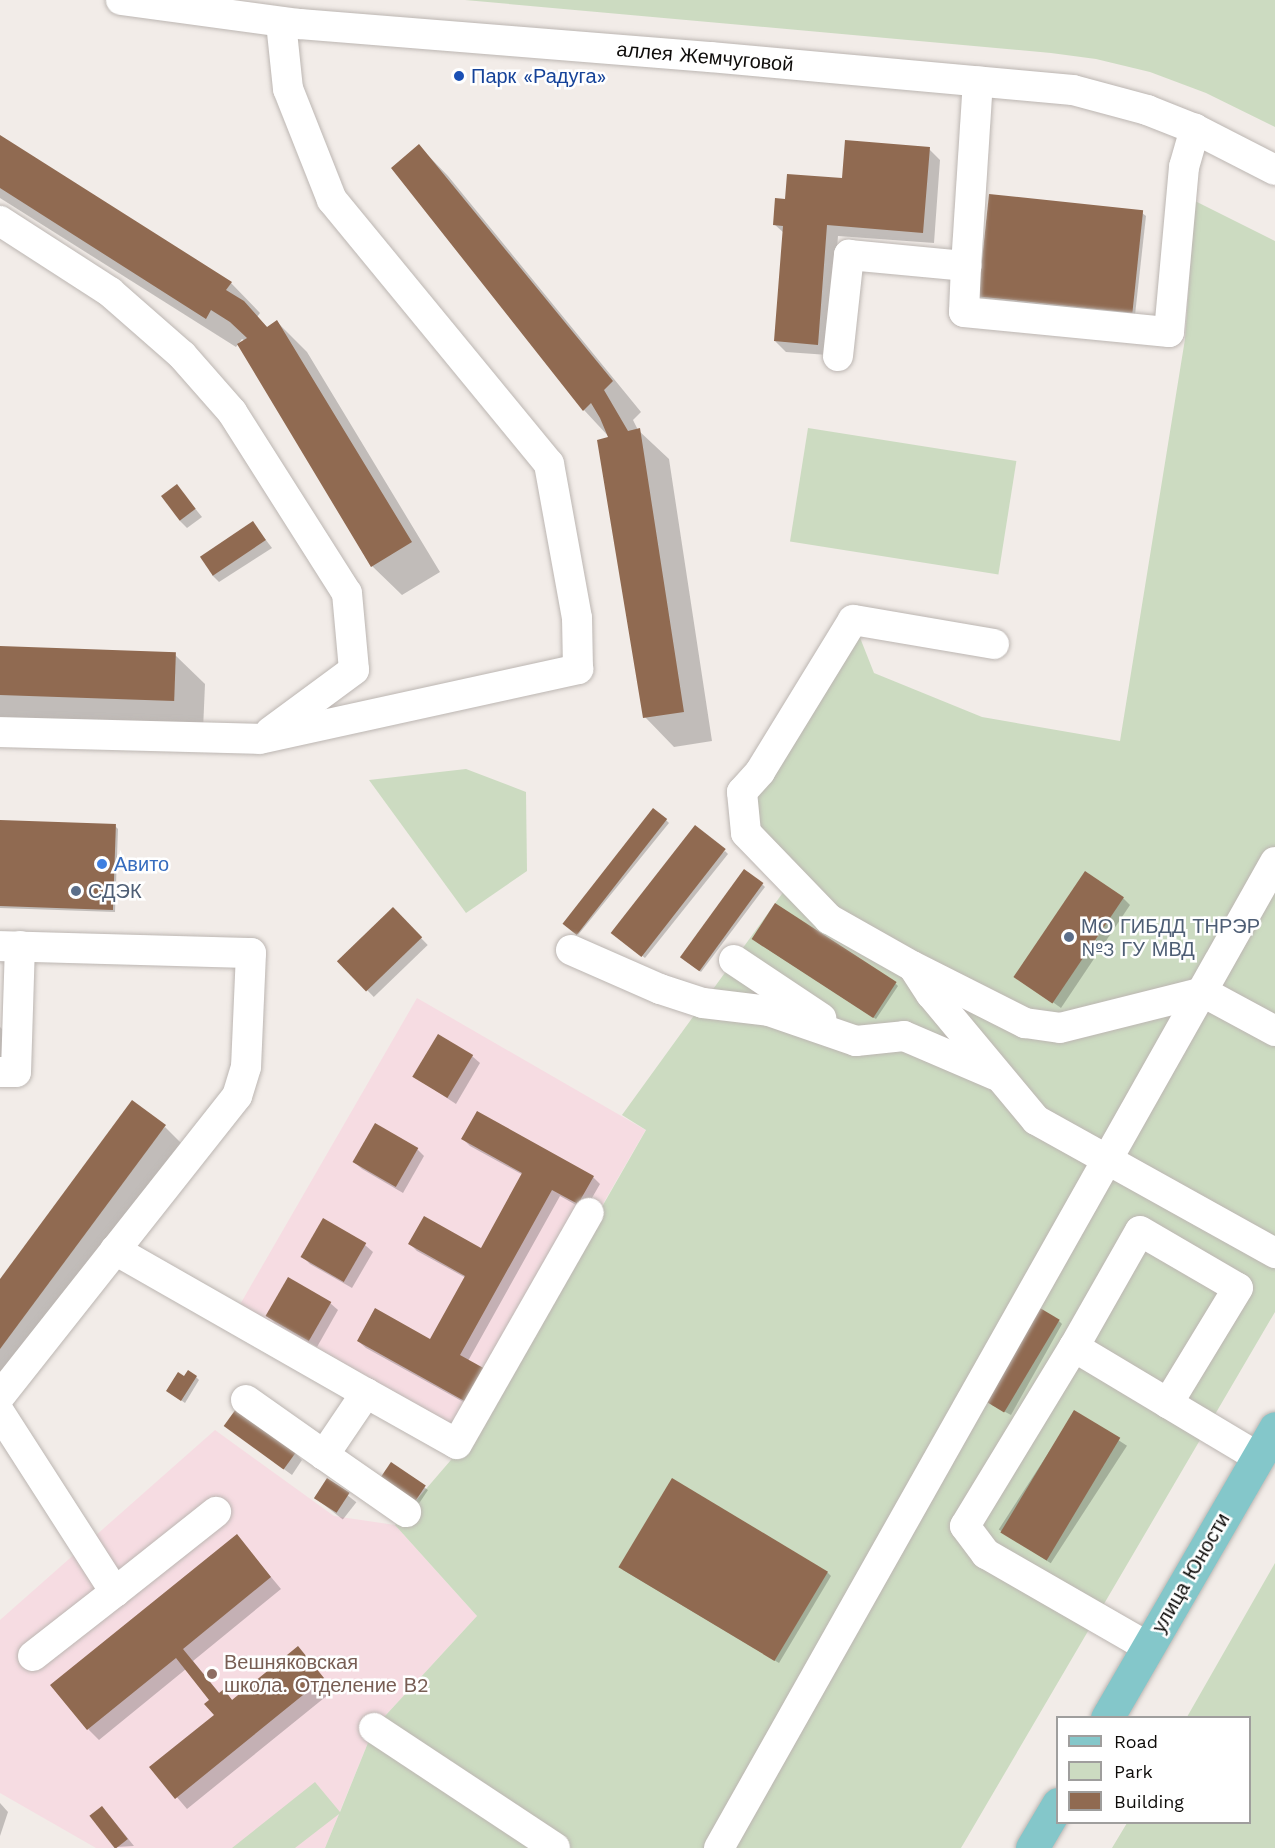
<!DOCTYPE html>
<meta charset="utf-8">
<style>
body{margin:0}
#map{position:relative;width:1275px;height:1848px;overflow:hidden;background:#f2ece8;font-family:"Work Sans",sans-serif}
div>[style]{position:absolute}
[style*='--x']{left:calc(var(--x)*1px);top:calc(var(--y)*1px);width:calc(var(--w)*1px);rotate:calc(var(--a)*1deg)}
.education>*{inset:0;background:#f6dce2;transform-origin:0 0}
.green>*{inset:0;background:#ccdbc1;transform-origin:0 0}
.shadow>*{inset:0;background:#0003;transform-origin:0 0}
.building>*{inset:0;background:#906a51;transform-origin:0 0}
.roads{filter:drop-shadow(0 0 2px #bcb6b2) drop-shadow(0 0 2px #bcb6b2)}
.minor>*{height:30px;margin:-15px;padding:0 15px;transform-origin:15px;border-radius:15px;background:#fff}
.major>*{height:33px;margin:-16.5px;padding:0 16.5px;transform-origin:16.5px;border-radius:16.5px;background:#84c7ca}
.dots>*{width:16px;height:16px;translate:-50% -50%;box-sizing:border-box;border:3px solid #fff;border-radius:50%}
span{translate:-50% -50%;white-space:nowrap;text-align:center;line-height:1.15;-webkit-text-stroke:5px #fff;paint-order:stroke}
.street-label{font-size:20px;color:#0e0c0a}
.transit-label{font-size:20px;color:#164399}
.left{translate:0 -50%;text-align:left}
.shop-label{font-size:20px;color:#366cbe}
.service-label{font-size:20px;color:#4e5e75}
.education-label{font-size:20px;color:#785e54}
.legend{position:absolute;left:1056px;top:1716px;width:195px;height:108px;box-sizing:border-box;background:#fff;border:2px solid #9f9e9d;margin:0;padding:8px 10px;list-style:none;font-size:18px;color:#0e0c0a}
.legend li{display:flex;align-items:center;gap:12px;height:30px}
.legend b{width:30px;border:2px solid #9f9e9d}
</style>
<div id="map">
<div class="education">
<div style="left:417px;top:998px;width:264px;height:357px;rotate:30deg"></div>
<div style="clip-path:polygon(215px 1430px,334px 1516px,395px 1525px,477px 1616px,374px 1728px,325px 1848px,96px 1848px,0 1793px,0 1620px)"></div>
</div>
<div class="green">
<div style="clip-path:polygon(465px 0,1275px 0,1275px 127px,1206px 93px,1150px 72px,1096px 59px,1051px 53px)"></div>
<div style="clip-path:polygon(1195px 201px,1275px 241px,1275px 1312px,961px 1848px,325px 1848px,339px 1814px,295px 1848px,232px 1848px,315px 1782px,340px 1812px,374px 1728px,477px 1616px,395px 1525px,469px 1439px,646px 1130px,622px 1115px,792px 880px,746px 833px,742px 792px,853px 620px,874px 673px,982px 717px,1120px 741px,1185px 339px)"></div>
<div style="left:808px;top:428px;width:211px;height:115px;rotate:9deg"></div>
<div style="clip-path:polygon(466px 769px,526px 792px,527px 871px,466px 913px,369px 780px)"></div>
<div style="clip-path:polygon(1275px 1563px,1275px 1848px,1112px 1848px,1127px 1823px,1250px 1822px,1250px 1718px,1187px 1717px)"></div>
</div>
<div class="shadow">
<div style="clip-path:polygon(0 137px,231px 283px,260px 313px,257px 317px,268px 328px,277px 322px,307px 352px,440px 572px,402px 595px,372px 566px,245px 341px,242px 339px,236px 347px,0 198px)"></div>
<div style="clip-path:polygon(419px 146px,448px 176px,641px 412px,633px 420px,638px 430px,669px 459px,712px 741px,674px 747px,645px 717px,610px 438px,584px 410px)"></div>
<div style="clip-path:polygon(929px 149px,940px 160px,934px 243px,838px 236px,828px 355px,786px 352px,775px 341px,784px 233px,774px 224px,786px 201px)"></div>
<div style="clip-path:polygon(1142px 213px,1146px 216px,1135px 315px,982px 298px,979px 295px)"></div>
<div style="clip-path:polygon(177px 486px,202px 517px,187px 528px,180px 521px)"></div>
<div style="clip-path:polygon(253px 523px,272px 548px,219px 582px,212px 575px)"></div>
<div style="clip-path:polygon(0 648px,175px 655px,205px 684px,203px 730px,0 722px)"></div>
<div style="clip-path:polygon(666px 820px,669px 823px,578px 935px,565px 925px)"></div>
<div style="clip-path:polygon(0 822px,115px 826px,118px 829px,115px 912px,0 908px)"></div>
<div style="clip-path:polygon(725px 851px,728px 854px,645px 958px,615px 935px)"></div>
<div style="clip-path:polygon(762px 884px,765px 887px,701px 972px,684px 960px)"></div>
<div style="clip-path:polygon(1123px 898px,1130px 905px,1061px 1008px,1016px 976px)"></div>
<div style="left:393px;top:909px;width:50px;height:75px;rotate:46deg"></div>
<div style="clip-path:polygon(755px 941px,895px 983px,898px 986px,876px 1019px)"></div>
<div style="clip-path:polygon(0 1027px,4px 1031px,0 1072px)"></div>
<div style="clip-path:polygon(472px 1056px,480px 1063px,456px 1104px,415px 1077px)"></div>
<div style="clip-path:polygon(165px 1127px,194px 1156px,0 1391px,0 1281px)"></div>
<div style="clip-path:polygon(463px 1139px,593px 1177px,600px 1184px,585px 1210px,560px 1196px,468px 1361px,476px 1409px,366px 1348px,358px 1341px,431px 1341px,466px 1278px,417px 1251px,410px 1244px,481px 1250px,523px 1175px,470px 1146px)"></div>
<div style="clip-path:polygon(417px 1149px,424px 1156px,403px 1193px,362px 1169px,354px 1162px)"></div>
<div style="clip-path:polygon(324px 1220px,365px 1245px,373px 1252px,352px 1288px,310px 1264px,303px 1257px)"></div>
<div style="clip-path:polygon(330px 1303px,338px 1310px,317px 1347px,275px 1323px,267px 1315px)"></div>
<div style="clip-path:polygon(1059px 1321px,1062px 1324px,1011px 1415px,992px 1405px)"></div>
<div style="clip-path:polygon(196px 1377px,199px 1380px,185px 1403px,168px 1391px,185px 1378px)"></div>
<div style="left:1075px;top:1412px;width:62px;height:140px;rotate:33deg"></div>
<div style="clip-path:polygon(225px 1426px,295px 1453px,302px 1460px,292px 1475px)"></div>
<div style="clip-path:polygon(391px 1464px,428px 1490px,418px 1505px)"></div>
<div style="left:328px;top:1480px;width:36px;height:22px;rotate:38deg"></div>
<div style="clip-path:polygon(237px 1536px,281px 1589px,193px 1661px,220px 1694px,224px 1691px,233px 1701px,298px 1648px,334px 1690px,187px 1809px,152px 1768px,216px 1715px,211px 1700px,186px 1669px,99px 1740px,88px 1729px)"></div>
<div style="clip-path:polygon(623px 1570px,828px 1573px,831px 1576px,779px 1663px)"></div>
<div style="clip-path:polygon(0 1803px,8px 1812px,0 1836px)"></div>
<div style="clip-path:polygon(109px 1815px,134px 1846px,116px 1847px)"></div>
</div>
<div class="building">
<div style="clip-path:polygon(0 135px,232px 282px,226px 290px,244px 301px,267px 327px,277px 320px,412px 542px,371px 567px,237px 344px,247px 338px,230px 322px,211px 310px,206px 319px,0 188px)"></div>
<div style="clip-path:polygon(845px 140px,930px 147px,923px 233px,827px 225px,818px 345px,774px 341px,783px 226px,773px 225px,775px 198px,785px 199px,787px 174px,842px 178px)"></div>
<div style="clip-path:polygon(419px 144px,613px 381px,604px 390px,628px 431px,640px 428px,684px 712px,643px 718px,597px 440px,608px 437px,600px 418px,591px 403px,583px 411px,391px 168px)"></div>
<div style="left:989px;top:194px;width:155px;height:103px;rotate:6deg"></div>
<div style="left:177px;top:484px;width:31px;height:20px;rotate:53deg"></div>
<div style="left:253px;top:521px;width:23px;height:64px;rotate:56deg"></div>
<div style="left:0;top:646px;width:176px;height:49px;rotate:2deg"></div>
<div style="left:653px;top:808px;width:18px;height:147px;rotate:38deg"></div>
<div style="left:0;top:820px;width:116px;height:86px;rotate:2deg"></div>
<div style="left:695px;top:825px;width:39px;height:137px;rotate:38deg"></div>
<div style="left:744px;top:869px;width:24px;height:109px;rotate:36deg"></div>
<div style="left:1085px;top:871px;width:47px;height:128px;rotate:34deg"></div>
<div style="left:775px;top:903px;width:145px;height:43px;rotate:33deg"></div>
<div style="left:393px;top:907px;width:42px;height:78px;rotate:46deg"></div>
<div style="left:438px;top:1034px;width:41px;height:50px;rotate:31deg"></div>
<div style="clip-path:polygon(132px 1100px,166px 1125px,0 1349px,0 1279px)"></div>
<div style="clip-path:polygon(477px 1111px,594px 1176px,578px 1204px,552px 1190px,460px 1355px,487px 1370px,468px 1403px,357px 1341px,375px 1308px,430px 1339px,465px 1276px,408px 1244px,424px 1216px,481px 1248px,522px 1173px,461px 1139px)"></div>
<div style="left:375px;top:1123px;width:50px;height:45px;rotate:30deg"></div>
<div style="left:323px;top:1218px;width:50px;height:45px;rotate:30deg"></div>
<div style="left:288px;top:1277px;width:50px;height:45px;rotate:30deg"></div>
<div style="left:1040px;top:1308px;width:23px;height:108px;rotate:31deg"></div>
<div style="clip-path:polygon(188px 1370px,197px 1376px,181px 1401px,166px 1391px,178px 1372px,184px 1376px)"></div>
<div style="left:236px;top:1409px;width:74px;height:21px;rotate:36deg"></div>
<div style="left:1074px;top:1410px;width:54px;height:143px;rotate:31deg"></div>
<div style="left:391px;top:1462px;width:42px;height:20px;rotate:34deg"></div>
<div style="left:327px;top:1478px;width:27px;height:24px;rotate:33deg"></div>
<div style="left:672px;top:1478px;width:182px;height:104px;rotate:31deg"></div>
<div style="clip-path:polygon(237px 1534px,271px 1577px,183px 1649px,219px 1693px,224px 1689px,232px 1700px,298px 1646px,324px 1678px,175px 1799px,149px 1767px,214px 1715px,204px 1704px,209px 1700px,176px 1658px,87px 1730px,50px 1685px)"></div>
<div style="left:102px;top:1806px;width:42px;height:16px;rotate:52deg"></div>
</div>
<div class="roads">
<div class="minor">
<div style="--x:121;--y:0;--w:180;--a:7.7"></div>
<div style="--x:299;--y:24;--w:412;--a:4.6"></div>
<div style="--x:710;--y:57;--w:364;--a:5.2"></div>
<div style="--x:1073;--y:90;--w:77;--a:15.1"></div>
<div style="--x:1147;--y:110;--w:52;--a:21.6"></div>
<div style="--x:1195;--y:129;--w:90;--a:27.1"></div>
<div style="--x:0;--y:221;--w:131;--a:32.8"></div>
<div style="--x:110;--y:292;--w:96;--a:41.2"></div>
<div style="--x:182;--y:355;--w:76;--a:48.7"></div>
<div style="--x:232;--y:412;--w:214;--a:57.6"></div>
<div style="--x:347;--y:593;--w:77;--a:84.8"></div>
<div style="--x:354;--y:670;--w:104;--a:143.6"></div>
<div style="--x:966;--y:266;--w:46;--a:92.5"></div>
<div style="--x:964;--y:312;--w:206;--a:5.6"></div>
<div style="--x:1169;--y:332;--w:166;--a:-84.8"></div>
<div style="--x:1184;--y:167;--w:40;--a:-74"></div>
<div style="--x:838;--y:356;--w:102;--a:-83.8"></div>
<div style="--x:849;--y:255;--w:118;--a:5.4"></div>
<div style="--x:966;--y:266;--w:185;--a:-86.3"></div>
<div style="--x:994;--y:644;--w:143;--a:-170.3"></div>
<div style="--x:853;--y:620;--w:178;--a:121.5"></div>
<div style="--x:760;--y:772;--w:27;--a:132"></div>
<div style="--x:742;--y:792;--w:41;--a:84.4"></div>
<div style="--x:746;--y:833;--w:120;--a:46"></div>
<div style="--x:829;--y:919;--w:95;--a:29.5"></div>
<div style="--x:912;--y:966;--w:127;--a:26.8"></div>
<div style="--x:1025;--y:1023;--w:35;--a:8"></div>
<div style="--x:1060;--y:1028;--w:147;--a:-14.1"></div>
<div style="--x:1203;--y:992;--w:82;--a:28.4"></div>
<div style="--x:0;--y:732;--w:260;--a:1.5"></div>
<div style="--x:260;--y:739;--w:326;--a:-12.4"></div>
<div style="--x:578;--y:669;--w:51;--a:-91.1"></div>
<div style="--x:577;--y:618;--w:157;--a:-100.3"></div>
<div style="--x:549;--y:464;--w:342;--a:-129.4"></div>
<div style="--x:332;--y:200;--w:119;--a:-111.6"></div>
<div style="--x:288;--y:89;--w:67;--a:-96"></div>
<div style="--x:0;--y:946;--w:251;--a:1.6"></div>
<div style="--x:251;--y:953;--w:114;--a:92.5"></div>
<div style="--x:246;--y:1067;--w:30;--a:107"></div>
<div style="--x:237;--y:1096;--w:382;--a:128.3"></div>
<div style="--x:571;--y:950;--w:97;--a:23.7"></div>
<div style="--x:660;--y:989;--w:45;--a:18"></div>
<div style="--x:703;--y:1003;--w:66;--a:6.9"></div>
<div style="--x:769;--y:1011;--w:92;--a:19"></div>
<div style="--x:856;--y:1041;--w:48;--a:-5.9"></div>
<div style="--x:904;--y:1036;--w:99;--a:23.2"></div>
<div style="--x:734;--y:960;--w:105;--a:33.7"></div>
<div style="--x:914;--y:968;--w:31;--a:57"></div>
<div style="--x:931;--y:994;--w:164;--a:50.2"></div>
<div style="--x:1036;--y:1120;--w:274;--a:29.1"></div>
<div style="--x:0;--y:1072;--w:16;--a:0"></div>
<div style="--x:16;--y:1072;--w:126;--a:-88.2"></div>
<div style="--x:115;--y:1250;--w:289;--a:29.7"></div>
<div style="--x:366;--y:1393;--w:75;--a:124.1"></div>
<div style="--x:324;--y:1455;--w:100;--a:34.8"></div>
<div style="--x:1074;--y:1347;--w:133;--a:-60.4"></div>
<div style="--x:1140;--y:1231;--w:113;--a:30.2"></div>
<div style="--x:1238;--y:1288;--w:135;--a:121.3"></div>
<div style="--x:366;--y:1393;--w:104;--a:29.3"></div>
<div style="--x:457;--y:1444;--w:266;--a:-60.3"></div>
<div style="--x:246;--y:1400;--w:95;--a:35.2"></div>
<div style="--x:0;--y:1413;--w:213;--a:57.3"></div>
<div style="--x:115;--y:1592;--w:129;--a:-38.4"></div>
<div style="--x:1148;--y:1647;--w:187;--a:-150.1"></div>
<div style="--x:986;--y:1554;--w:35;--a:-127"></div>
<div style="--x:965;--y:1526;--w:210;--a:-58.7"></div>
<div style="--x:1074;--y:1347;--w:214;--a:30.9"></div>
<div style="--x:33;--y:1656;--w:104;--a:-38"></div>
<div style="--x:374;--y:1728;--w:217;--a:33.5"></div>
<div style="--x:719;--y:1848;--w:1132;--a:-60.58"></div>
</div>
<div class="major">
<div style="--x:1107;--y:1718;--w:335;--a:-59.9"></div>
<div style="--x:1032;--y:1848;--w:51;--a:-59.4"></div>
</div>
</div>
<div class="dots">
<div style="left:459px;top:76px;background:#1a4fb4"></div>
<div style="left:102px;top:864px;background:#3f7fe0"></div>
<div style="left:76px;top:891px;background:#5c6f8a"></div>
<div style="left:1069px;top:937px;background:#5c6f8a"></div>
<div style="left:212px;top:1674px;background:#8d6e63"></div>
</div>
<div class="street-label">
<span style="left:705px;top:57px;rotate:5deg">аллея Жемчуговой</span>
<span style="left:1191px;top:1573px;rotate:-60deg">улица Юности</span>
</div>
<div class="transit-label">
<span class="left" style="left:471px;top:76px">Парк «Радуга»</span>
</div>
<div class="shop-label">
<span class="left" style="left:114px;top:864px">Авито</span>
</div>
<div class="service-label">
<span class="left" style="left:88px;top:891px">СДЭК</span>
<span class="left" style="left:1081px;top:938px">МО ГИБДД ТНРЭР<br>№3 ГУ МВД</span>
</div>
<div class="education-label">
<span class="left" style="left:224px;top:1674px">Вешняковская<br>школа. Отделение В2</span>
</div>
<ul class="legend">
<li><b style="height:8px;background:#84c7ca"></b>Road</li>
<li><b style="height:16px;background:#ccdbc1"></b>Park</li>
<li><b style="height:16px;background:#906a51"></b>Building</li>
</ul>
</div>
